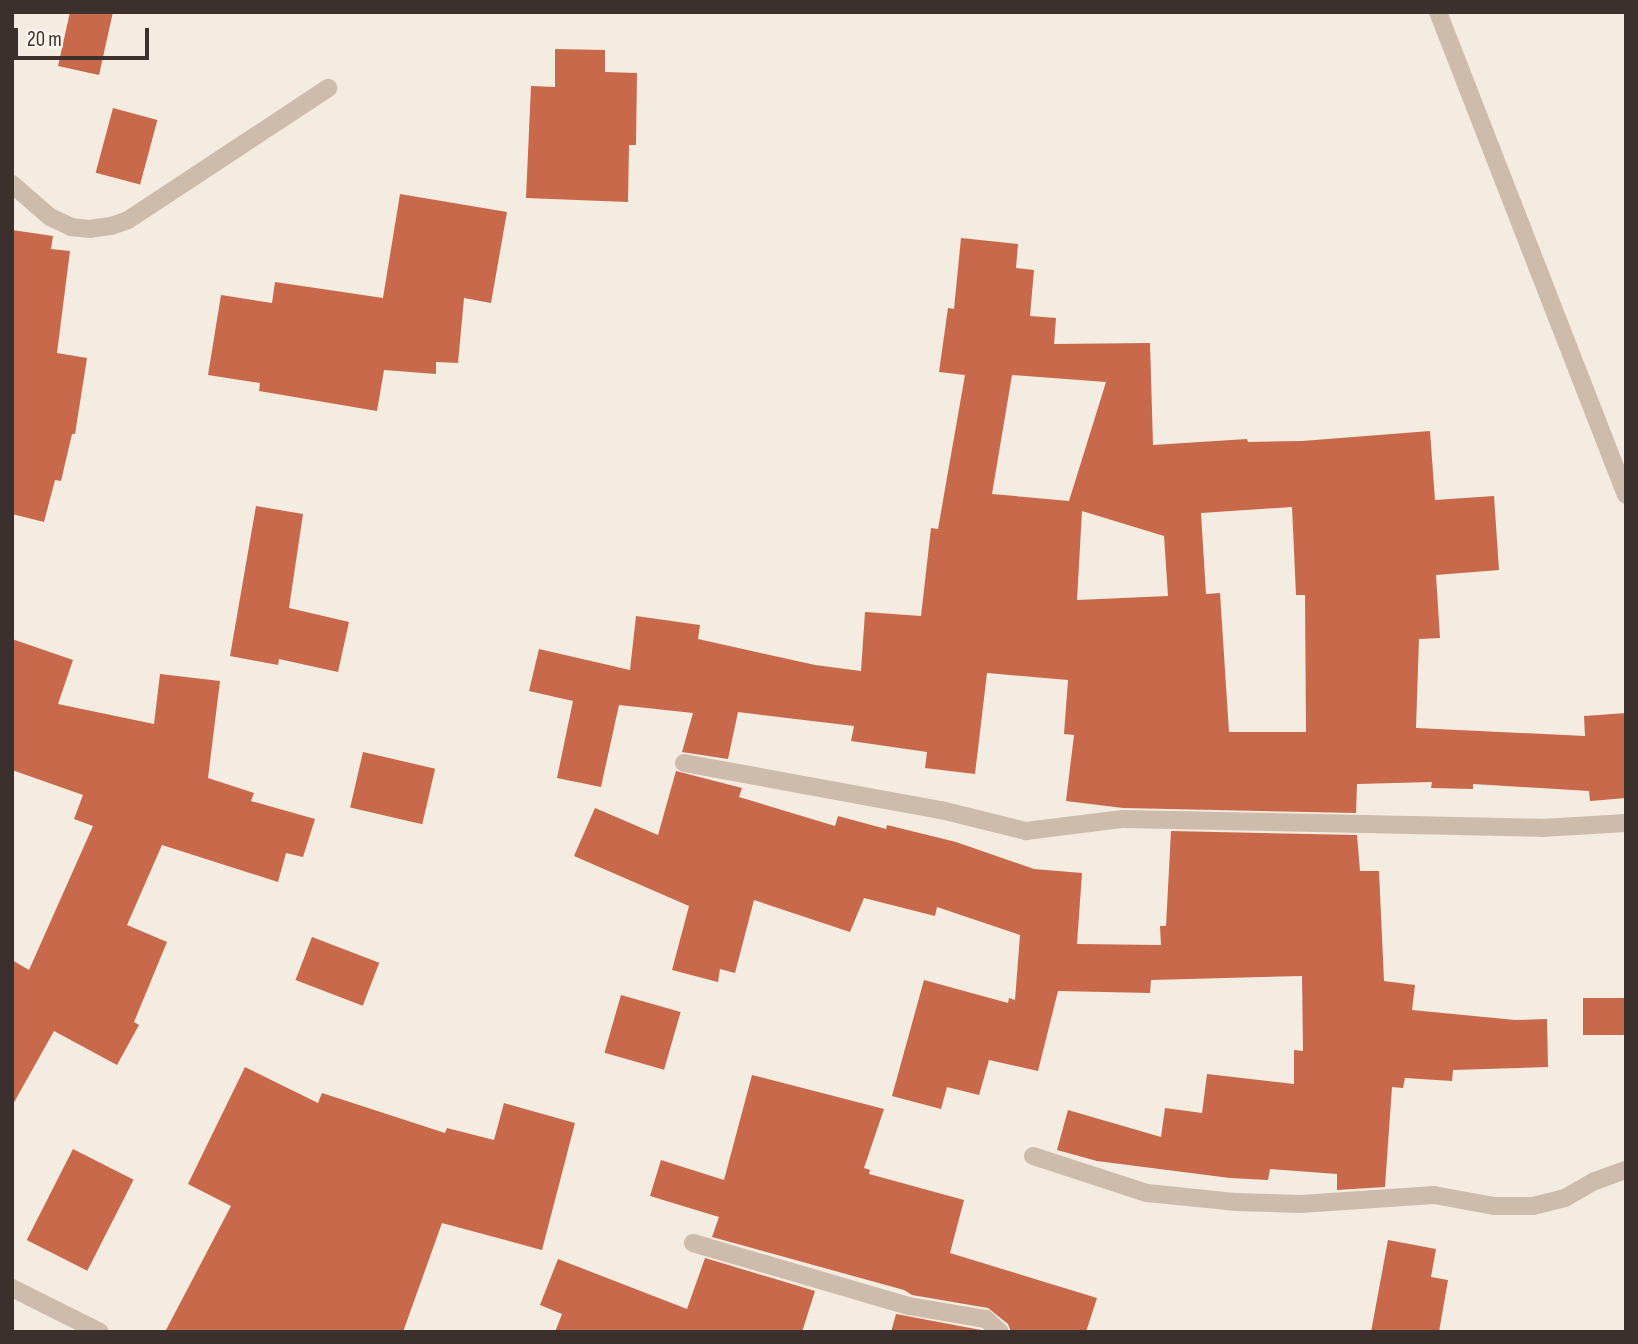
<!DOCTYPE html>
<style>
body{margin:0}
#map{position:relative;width:1638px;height:1344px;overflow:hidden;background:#f4ebe1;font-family:"Sofia Sans Condensed",sans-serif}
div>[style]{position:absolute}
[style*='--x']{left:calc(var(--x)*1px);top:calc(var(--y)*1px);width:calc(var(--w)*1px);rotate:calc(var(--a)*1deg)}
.building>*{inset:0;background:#c8694b;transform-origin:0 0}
.minor>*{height:18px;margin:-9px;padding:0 9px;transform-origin:9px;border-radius:9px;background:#cdbbac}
span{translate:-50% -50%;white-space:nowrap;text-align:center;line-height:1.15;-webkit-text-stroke:7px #fbf5ee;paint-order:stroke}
.frame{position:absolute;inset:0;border:14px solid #3b302b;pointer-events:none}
.scale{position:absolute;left:14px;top:28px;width:135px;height:32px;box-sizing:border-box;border:4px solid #3b302b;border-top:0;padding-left:9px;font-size:21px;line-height:24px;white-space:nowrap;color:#3b302b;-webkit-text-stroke:5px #fbf5ee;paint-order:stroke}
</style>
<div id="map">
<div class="building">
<div style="clip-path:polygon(70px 12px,113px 12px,99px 75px,58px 66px)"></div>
<div style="clip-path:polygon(555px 49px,605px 50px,605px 72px,637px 73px,636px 145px,629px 145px,628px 202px,526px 198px,531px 86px,555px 87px)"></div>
<div style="left:113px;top:108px;width:46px;height:67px;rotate:15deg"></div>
<div style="clip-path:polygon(400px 194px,507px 212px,491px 303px,464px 298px,458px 363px,436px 362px,436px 374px,384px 370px,377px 411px,259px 391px,260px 383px,208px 375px,221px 295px,272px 303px,275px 282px,383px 298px)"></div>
<div style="clip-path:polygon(12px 230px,53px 236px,51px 249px,70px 251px,57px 353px,87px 358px,75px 434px,72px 434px,61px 481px,55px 480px,44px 522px,12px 514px)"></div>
<div style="clip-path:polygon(evenodd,961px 238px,1018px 244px,1016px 268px,1034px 270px,1030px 316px,1056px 318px,1054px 344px,1150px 343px,1153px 445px,1247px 439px,1248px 442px,1302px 441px,1430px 431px,1435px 500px,1494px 496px,1499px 570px,1436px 575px,1440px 638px,1419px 639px,1416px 728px,1585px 736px,1584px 716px,1626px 713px,1626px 798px,1590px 801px,1589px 791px,1473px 784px,1473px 789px,1431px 788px,1432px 782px,1357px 784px,1356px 813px,1123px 808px,1066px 801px,1074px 735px,1064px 734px,1068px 680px,987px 673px,975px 774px,925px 768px,927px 752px,851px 741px,854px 726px,738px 712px,728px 759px,682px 752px,693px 713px,619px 705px,601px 787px,557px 778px,573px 701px,529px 691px,539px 649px,630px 670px,636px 616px,700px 625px,698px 639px,815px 665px,861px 671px,865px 612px,921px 616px,931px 528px,938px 529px,965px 375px,939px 372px,948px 308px,954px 309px,961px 238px,1012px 375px,1106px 382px,1069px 501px,992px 494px,1012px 375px,961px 238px,1292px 507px,1296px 595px,1305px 595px,1306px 732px,1229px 732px,1220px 593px,1206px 594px,1201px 513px,1292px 507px,961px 238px,1082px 511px,1164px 536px,1168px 596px,1077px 600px,1082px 511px)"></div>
<div style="clip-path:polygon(256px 506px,303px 514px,289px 608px,349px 622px,338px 672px,279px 659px,278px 665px,230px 656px)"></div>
<div style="clip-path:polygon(12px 639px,73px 660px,58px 704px,154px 724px,160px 674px,220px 681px,208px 778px,254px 793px,251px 801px,315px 819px,303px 857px,286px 853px,278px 882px,162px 845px,127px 925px,167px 942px,134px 1022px,139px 1025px,117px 1065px,54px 1031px,12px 1106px,12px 960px,29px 970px,93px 826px,74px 819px,83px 795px,12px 770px)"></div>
<div style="left:363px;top:752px;width:74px;height:57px;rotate:13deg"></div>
<div style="clip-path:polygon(676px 771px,742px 788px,739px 797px,835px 826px,838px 816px,886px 829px,887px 825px,956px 842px,1034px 869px,1082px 873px,1077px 944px,1161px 945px,1160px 926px,1166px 926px,1171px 831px,1357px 835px,1360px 871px,1379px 871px,1384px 981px,1415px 985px,1412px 1010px,1515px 1020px,1547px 1019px,1548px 1067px,1453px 1070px,1452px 1081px,1405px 1078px,1403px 1088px,1392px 1087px,1385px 1187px,1337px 1190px,1337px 1174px,1270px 1169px,1268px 1180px,1230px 1178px,1097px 1161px,1057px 1150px,1068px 1110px,1161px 1137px,1165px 1108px,1202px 1113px,1207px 1074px,1294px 1084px,1294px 1050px,1303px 1051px,1302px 976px,1151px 980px,1150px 993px,1058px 991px,1038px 1071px,989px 1060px,979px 1095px,947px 1087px,941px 1109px,892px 1096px,924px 980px,1008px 1003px,1009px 998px,1015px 1000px,1020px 935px,937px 907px,935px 916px,864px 898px,850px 932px,754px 900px,735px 973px,720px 969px,718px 982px,672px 970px,689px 906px,574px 856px,595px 808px,658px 835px)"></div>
<div style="left:312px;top:937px;width:72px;height:46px;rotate:21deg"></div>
<div style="left:621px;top:995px;width:62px;height:60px;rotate:16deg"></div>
<div style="left:1626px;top:998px;width:37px;height:43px;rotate:90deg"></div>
<div style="clip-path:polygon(245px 1067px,318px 1103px,322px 1093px,445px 1133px,447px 1128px,494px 1140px,504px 1103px,575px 1123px,542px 1250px,442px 1223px,403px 1332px,165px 1332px,231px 1206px,188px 1184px)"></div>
<div style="clip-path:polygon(752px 1075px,884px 1109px,864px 1168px,870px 1170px,869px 1174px,964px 1200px,950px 1253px,1097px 1298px,1086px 1332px,1011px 1332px,1008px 1324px,988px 1308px,912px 1295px,904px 1290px,712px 1237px,719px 1217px,650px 1196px,661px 1160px,724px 1180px)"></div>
<div style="left:73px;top:1149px;width:68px;height:102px;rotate:27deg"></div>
<div style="clip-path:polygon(1388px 1240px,1436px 1249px,1431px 1277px,1448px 1280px,1439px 1332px,1371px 1332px)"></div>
<div style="clip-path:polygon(705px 1258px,815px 1291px,802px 1332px,555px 1332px,562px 1314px,540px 1305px,558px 1259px,687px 1309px)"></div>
<div style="clip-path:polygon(896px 1314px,981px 1330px,983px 1332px,891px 1332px)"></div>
</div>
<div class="minor">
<div style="--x:1438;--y:12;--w:518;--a:68.73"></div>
<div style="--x:12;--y:184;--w:50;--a:41"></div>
<div style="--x:50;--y:217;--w:23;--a:25"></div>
<div style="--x:71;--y:227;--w:18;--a:6"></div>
<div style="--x:89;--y:229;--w:22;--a:-8"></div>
<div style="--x:111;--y:226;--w:18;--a:-19"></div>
<div style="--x:128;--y:220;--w:240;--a:-33.4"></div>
<div style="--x:684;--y:763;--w:261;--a:10.4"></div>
<div style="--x:941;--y:810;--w:88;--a:13.9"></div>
<div style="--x:1026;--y:831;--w:98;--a:-7.1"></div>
<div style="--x:1123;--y:819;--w:419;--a:1.2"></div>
<div style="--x:1542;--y:828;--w:84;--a:-3.4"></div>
<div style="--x:1033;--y:1156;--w:120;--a:18"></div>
<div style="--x:1147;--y:1193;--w:88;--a:5.8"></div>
<div style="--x:1235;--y:1202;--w:66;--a:1.7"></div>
<div style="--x:1301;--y:1204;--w:133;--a:-3.9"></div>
<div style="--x:1434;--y:1195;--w:61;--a:10.4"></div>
<div style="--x:1494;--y:1206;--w:39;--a:0"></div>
<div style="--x:1533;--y:1206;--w:33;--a:-14"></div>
<div style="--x:1565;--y:1198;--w:34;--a:-30"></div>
<div style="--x:1595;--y:1181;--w:33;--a:-20"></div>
<div style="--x:693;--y:1243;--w:225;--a:16.3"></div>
<div style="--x:909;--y:1306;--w:78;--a:9.6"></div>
<div style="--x:986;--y:1319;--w:19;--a:43"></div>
<div style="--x:12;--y:1288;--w:98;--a:26.6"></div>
</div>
<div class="frame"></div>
<div class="scale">20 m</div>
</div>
